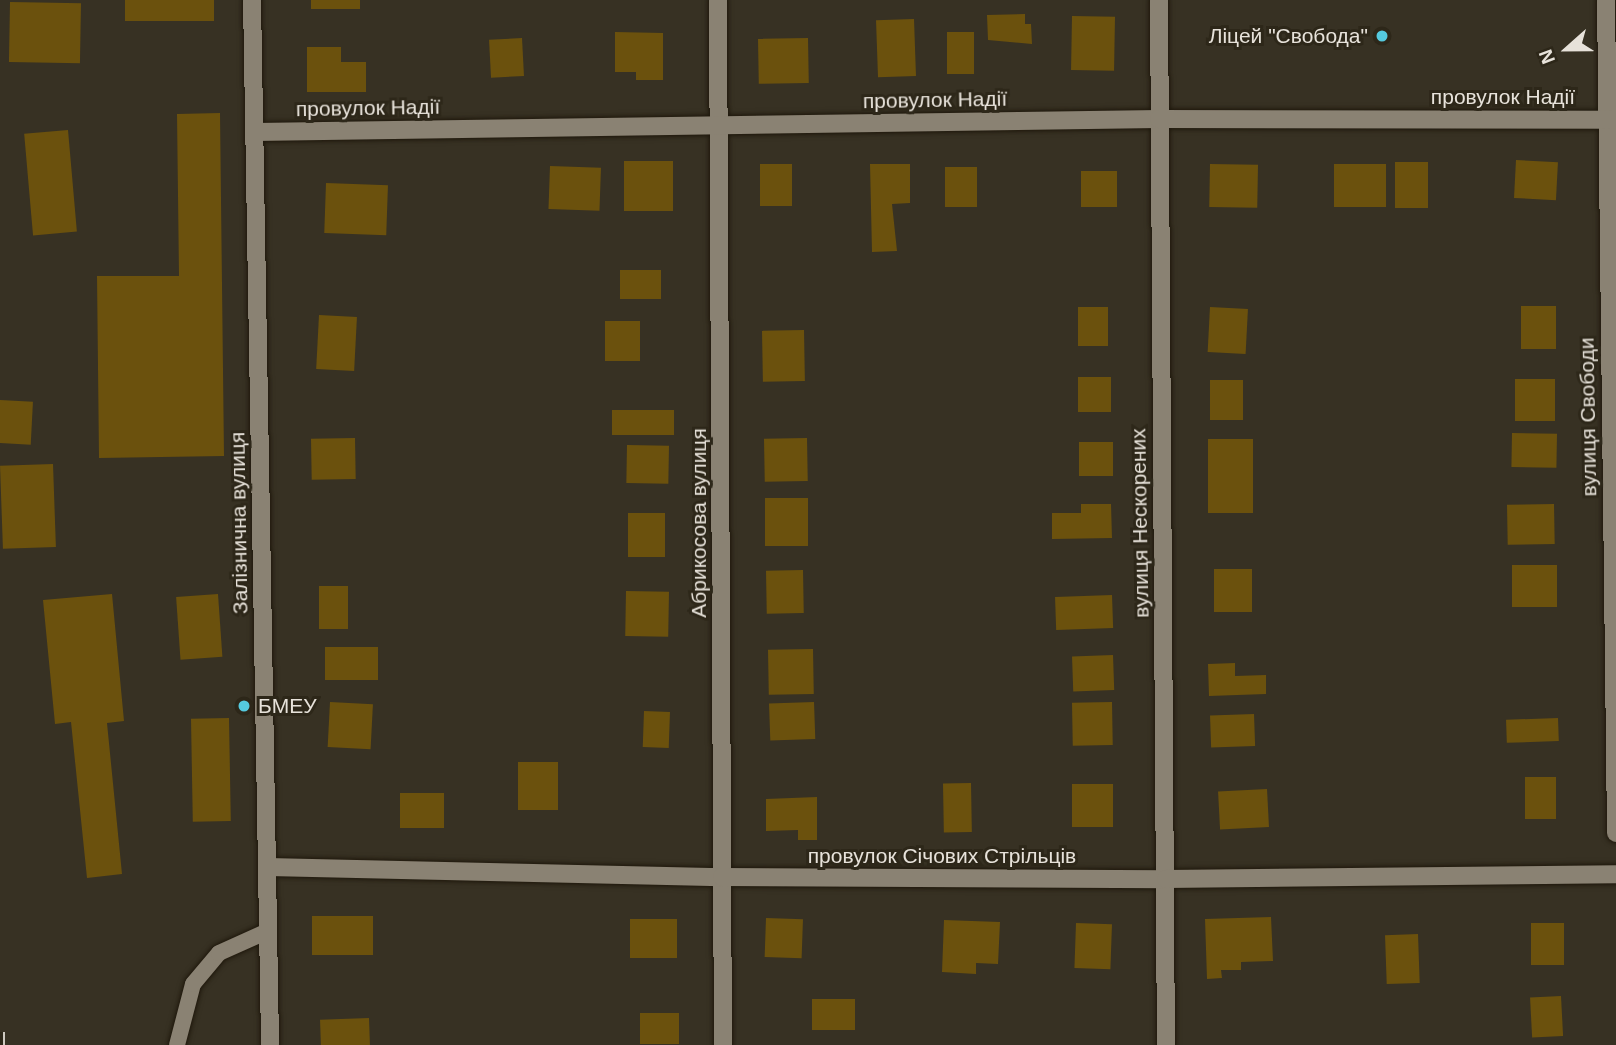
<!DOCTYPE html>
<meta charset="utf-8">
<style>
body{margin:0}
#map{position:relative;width:1616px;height:1045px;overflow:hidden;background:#373123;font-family:Helvetica,sans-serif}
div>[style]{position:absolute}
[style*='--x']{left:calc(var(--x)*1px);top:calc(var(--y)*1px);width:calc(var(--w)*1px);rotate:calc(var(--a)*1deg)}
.building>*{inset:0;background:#6b510d;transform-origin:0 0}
.roads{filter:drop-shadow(0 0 2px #1f180c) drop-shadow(0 0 2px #1f180c)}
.lane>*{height:16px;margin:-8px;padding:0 8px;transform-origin:8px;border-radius:8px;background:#8a8273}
.street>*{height:18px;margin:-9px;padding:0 9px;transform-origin:9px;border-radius:9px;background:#8a8273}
.secondary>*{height:18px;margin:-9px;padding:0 9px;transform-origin:9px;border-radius:9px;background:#8a8273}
.rail>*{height:8px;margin-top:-4px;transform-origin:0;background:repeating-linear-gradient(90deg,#2d2719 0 16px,#cec9c0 0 32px);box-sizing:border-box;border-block:2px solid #cec9c0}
.dots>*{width:19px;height:19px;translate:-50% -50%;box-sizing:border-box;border:4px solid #2d2719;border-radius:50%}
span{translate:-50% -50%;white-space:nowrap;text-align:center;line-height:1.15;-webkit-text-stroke:6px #2d2719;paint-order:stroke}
.poi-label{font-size:21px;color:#e7e2da}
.right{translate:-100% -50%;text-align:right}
.left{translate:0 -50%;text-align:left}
.street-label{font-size:21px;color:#e7e2da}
.north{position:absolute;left:1532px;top:14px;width:70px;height:70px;-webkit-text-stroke:5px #2d2719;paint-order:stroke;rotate:249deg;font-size:19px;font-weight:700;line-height:28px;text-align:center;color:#e7e2da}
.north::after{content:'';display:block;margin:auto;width:24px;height:32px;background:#e7e2da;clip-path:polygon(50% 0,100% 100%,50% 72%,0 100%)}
</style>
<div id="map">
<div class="building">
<div style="left:125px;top:0;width:89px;height:21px"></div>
<div style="left:311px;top:0;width:49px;height:9px"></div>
<div style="left:10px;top:2px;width:71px;height:60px;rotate:1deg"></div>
<div style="clip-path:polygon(1025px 14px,1025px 24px,1031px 24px,1032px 44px,988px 40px,987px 15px)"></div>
<div style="left:1072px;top:16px;width:43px;height:54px;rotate:1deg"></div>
<div style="left:914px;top:19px;width:57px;height:38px;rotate:88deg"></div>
<div style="clip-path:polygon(615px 32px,663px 33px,663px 80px,636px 80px,636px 72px,615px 72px)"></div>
<div style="left:947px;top:32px;width:27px;height:42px"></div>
<div style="left:522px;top:38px;width:38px;height:33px;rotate:87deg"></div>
<div style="left:808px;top:38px;width:45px;height:50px;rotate:89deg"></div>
<div style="clip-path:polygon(307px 47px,341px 47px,341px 62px,366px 62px,366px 92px,307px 92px)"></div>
<div style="clip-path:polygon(220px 113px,224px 456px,99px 458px,97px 276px,179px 276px,177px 114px)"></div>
<div style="left:68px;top:130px;width:102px;height:44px;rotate:85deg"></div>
<div style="left:1516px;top:160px;width:42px;height:38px;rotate:3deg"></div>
<div style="left:624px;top:161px;width:49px;height:50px"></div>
<div style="left:1395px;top:162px;width:33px;height:46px"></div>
<div style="left:760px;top:164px;width:32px;height:42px"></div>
<div style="clip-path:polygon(870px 164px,910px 164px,910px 203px,892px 204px,897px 251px,872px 252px)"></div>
<div style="left:1210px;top:164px;width:48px;height:43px;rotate:1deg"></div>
<div style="left:1334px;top:164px;width:52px;height:43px"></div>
<div style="left:550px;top:166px;width:51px;height:43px;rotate:2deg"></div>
<div style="left:977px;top:167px;width:40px;height:32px;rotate:90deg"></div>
<div style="left:1081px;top:171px;width:36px;height:36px"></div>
<div style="left:326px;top:183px;width:62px;height:50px;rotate:2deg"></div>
<div style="left:620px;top:270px;width:41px;height:29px"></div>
<div style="left:1521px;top:306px;width:35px;height:43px"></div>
<div style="left:1078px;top:307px;width:30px;height:39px"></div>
<div style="left:1210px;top:307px;width:38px;height:45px;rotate:3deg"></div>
<div style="left:319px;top:315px;width:38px;height:54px;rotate:3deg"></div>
<div style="left:605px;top:321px;width:35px;height:40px"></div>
<div style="left:804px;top:330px;width:51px;height:42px;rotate:89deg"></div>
<div style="left:1078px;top:377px;width:33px;height:35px"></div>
<div style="left:1515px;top:379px;width:40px;height:42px"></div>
<div style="left:1210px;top:380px;width:33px;height:40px"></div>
<div style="left:0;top:400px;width:33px;height:43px;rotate:3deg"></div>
<div style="left:612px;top:410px;width:62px;height:25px"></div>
<div style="left:1512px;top:433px;width:45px;height:34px;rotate:1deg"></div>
<div style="left:355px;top:438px;width:41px;height:44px;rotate:89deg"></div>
<div style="left:807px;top:438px;width:43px;height:43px;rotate:89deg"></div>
<div style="left:1208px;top:439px;width:45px;height:74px"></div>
<div style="left:1113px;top:442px;width:34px;height:34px;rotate:90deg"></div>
<div style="left:627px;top:445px;width:42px;height:38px;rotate:1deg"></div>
<div style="left:53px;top:464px;width:83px;height:53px;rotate:88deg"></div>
<div style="left:808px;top:498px;width:48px;height:43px;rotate:90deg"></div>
<div style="clip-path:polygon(1081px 504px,1111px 504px,1112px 538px,1052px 539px,1052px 513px,1081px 513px)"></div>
<div style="left:1554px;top:504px;width:40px;height:47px;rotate:89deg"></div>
<div style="left:628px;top:513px;width:37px;height:44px"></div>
<div style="left:1557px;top:565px;width:42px;height:45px;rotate:90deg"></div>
<div style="left:1252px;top:569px;width:43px;height:38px;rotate:90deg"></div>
<div style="left:803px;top:570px;width:43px;height:37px;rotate:89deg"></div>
<div style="left:319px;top:586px;width:29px;height:43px"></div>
<div style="left:626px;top:591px;width:43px;height:45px;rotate:1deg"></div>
<div style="clip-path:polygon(112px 594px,124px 721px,107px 723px,122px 874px,87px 878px,71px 722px,55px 724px,43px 600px)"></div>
<div style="left:218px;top:594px;width:63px;height:42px;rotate:86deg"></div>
<div style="left:1112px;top:595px;width:33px;height:57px;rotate:88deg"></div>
<div style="left:325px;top:647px;width:53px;height:33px"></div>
<div style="left:813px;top:649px;width:45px;height:45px;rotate:89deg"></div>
<div style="left:1113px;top:655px;width:35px;height:41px;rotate:88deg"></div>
<div style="clip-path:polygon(1235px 663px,1235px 676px,1266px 675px,1266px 694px,1209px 696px,1208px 664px)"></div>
<div style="left:330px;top:702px;width:43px;height:45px;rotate:3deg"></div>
<div style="left:814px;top:702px;width:37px;height:45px;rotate:88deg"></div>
<div style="left:1112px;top:702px;width:43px;height:40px;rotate:89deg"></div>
<div style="left:644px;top:711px;width:26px;height:36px;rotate:2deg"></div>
<div style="left:1254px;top:714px;width:32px;height:44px;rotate:88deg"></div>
<div style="left:229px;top:718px;width:103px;height:38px;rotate:89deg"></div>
<div style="left:1558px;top:718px;width:23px;height:52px;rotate:88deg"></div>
<div style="left:518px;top:762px;width:40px;height:48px"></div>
<div style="left:1525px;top:777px;width:31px;height:42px"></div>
<div style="left:971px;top:783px;width:49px;height:28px;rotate:89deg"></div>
<div style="left:1072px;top:784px;width:41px;height:43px"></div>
<div style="left:1267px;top:789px;width:38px;height:49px;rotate:87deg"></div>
<div style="left:444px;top:793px;width:35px;height:44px;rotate:90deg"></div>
<div style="clip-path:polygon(817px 797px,817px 840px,798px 840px,798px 830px,766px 831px,766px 799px)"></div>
<div style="left:312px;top:916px;width:61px;height:39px"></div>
<div style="clip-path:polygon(1271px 917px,1273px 961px,1241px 962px,1241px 970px,1221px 970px,1222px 978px,1207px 979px,1205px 919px)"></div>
<div style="left:766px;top:918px;width:37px;height:39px;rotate:2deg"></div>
<div style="left:630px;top:919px;width:47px;height:39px"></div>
<div style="clip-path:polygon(944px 920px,1000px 922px,998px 964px,976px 963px,976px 974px,942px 972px)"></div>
<div style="left:1076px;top:923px;width:36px;height:45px;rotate:2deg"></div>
<div style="left:1531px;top:923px;width:33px;height:42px"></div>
<div style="left:1418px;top:934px;width:49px;height:33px;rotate:88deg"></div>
<div style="left:1561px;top:996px;width:40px;height:31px;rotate:87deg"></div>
<div style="left:812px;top:999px;width:43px;height:31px"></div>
<div style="left:640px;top:1013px;width:39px;height:31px"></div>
<div style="left:369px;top:1018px;width:27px;height:49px;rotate:88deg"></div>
</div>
<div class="roads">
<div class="lane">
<div style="--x:177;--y:1045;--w:63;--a:-75.3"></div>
<div style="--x:193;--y:984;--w:40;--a:-50"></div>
<div style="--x:219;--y:953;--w:54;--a:-24.2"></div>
</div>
<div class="street">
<div style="--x:718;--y:0;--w:1045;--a:89.73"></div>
<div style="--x:1159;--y:0;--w:1045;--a:89.62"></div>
<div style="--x:1606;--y:0;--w:833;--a:89.31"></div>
<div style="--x:255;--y:132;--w:904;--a:-0.82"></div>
<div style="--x:1159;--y:119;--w:457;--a:0.1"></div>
<div style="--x:268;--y:867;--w:454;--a:1.3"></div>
<div style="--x:722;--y:877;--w:444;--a:0.3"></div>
<div style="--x:1166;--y:879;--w:450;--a:-0.6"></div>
</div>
<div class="secondary">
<div style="--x:252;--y:0;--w:1045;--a:89.01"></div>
</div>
</div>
<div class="rail">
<div style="--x:1;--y:1045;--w:13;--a:-90"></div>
</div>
<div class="dots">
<div style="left:1382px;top:36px;background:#55cadf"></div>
<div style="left:244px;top:706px;background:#55cadf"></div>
</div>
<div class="poi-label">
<span class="right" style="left:1368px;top:36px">Ліцей "Свобода"</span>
<span class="left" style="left:258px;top:706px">БМЕУ</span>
</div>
<div class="street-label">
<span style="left:1503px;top:97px">провулок Надії</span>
<span style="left:935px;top:100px;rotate:-1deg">провулок Надії</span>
<span style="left:368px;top:108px;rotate:-1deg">провулок Надії</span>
<span style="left:1588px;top:417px;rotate:-91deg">вулиця Свободи</span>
<span style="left:239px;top:523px;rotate:-91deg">Залізнична вулиця</span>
<span style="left:699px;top:523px;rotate:-90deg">Абрикосова вулиця</span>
<span style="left:1140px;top:523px;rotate:-91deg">вулиця Нескорених</span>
<span style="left:942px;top:856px">провулок Січових Стрільців</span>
</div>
<div class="north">N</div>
</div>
